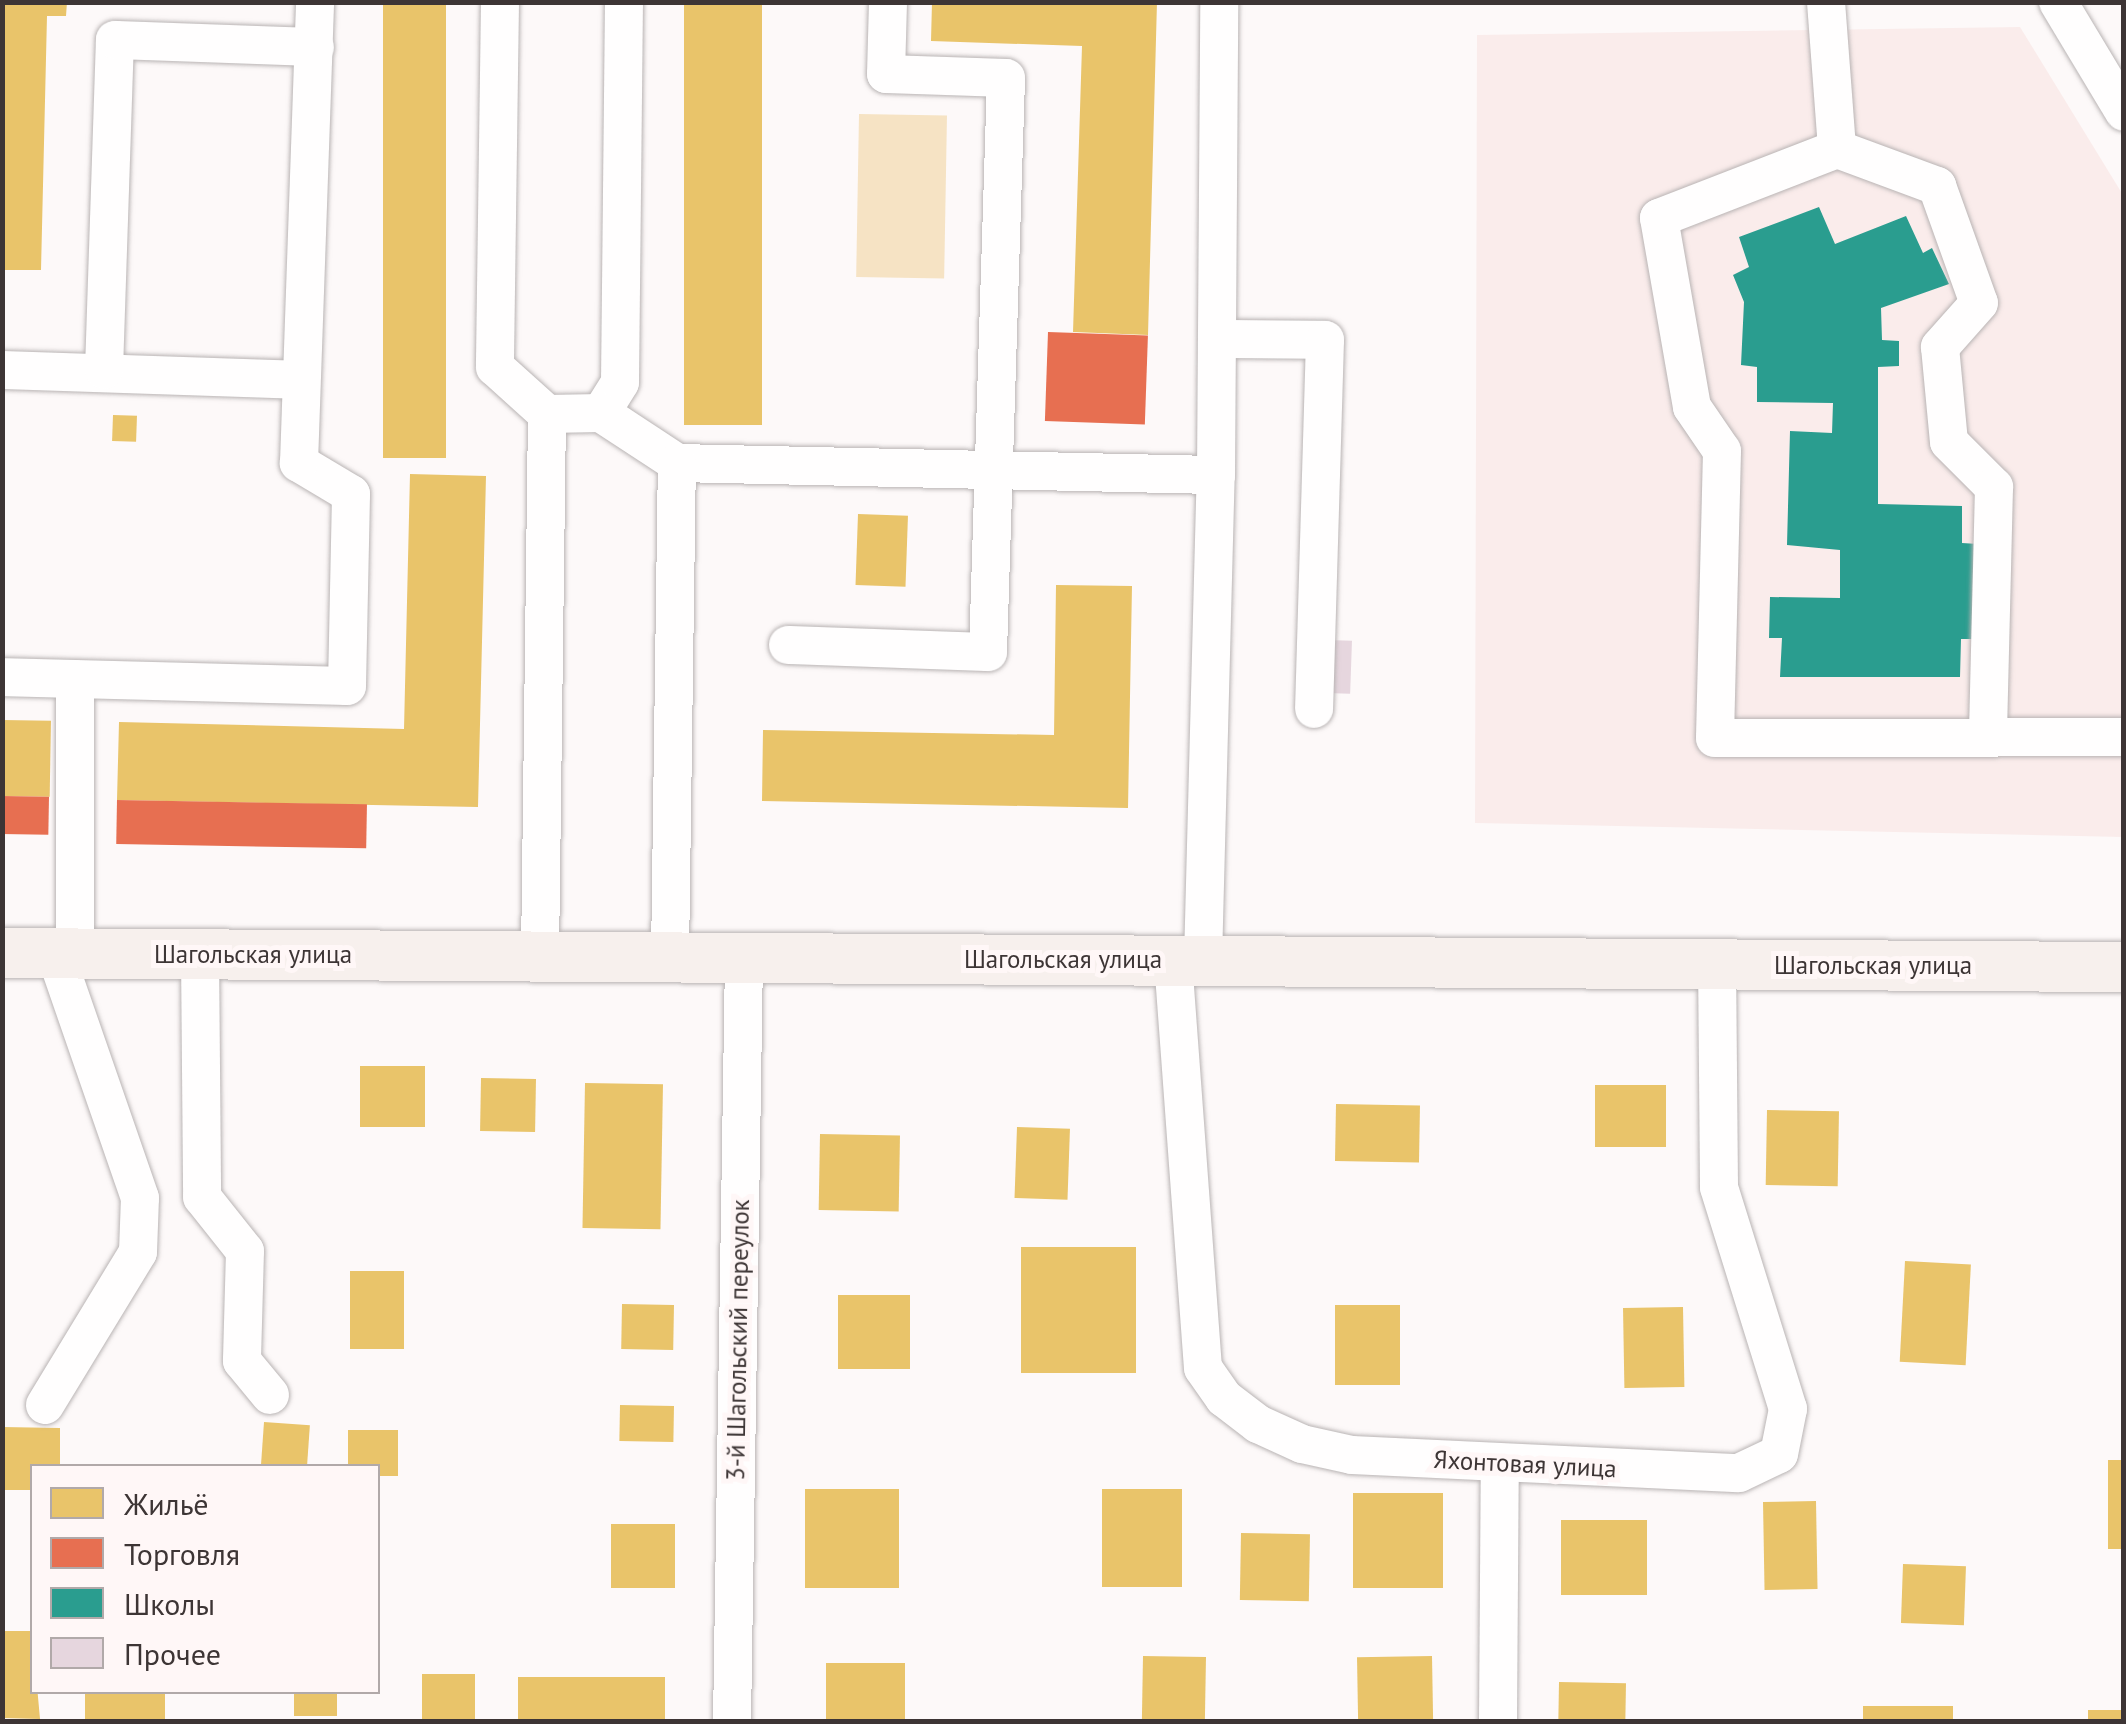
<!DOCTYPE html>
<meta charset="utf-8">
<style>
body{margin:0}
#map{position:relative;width:2126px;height:1724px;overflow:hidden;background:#fdf9f9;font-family:"PT Sans",sans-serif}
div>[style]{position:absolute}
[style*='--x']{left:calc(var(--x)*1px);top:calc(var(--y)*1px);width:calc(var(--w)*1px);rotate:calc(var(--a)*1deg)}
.built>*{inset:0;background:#faeceb}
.green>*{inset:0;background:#f6e3c4;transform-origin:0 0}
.homes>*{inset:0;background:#e9c46a;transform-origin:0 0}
.shops>*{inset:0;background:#e76f51;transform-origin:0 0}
.schools>*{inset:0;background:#2a9d8f}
.building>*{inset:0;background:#e6d6de;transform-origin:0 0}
.roads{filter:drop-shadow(0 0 2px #b9b4b4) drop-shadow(0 0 2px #b9b4b4)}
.minor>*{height:38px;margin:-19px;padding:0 19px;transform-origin:19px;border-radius:19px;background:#fffefe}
.major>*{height:50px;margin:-25px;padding:0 25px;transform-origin:25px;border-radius:25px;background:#f7f0ed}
span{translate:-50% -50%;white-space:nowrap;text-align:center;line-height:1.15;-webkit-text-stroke:10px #fff7f7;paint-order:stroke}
.street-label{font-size:25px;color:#3d3535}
.frame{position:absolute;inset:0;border:5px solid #3d3535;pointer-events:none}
.legend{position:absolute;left:30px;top:1464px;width:350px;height:230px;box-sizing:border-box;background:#fff7f7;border:2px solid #b1a9a9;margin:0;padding:12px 18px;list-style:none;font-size:30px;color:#3d3535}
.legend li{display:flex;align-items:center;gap:20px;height:50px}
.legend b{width:50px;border:2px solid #b1a9a9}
</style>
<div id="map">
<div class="built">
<div style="clip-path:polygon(2020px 27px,2123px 195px,2123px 837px,1475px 823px,1477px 35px)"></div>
</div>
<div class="green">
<div style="left:859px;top:114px;width:88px;height:163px;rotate:1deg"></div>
</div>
<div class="homes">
<div style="clip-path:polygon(2px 2px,67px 2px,66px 16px,47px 16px,41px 270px,2px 270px)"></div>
<div style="left:383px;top:2px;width:63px;height:456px"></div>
<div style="left:684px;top:2px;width:78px;height:423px"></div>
<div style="clip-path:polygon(932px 2px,1157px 2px,1148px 335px,1073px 332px,1082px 46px,931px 41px)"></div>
<div style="left:113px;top:415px;width:24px;height:26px;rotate:2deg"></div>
<div style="clip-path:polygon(410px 474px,486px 476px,478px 807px,117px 800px,119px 722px,404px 729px)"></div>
<div style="left:858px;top:514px;width:50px;height:71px;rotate:2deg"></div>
<div style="clip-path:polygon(1056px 585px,1132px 586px,1128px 808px,762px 801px,763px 730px,1054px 735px)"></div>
<div style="left:2px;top:720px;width:49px;height:76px;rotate:1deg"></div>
<div style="left:360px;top:1066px;width:65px;height:61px"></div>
<div style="left:481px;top:1078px;width:55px;height:53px;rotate:1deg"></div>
<div style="left:585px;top:1083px;width:78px;height:145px;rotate:1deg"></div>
<div style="left:1595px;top:1085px;width:71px;height:62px"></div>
<div style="left:1336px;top:1104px;width:84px;height:57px;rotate:1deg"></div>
<div style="left:1767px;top:1110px;width:72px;height:75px;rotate:1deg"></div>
<div style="left:1017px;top:1127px;width:53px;height:71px;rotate:2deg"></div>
<div style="left:820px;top:1134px;width:80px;height:76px;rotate:1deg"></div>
<div style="left:1021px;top:1247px;width:115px;height:126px"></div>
<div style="left:1905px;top:1261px;width:66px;height:101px;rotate:3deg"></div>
<div style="left:350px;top:1271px;width:54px;height:78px"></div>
<div style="left:838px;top:1295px;width:72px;height:74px"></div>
<div style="left:622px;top:1304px;width:52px;height:45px;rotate:1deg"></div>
<div style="left:1335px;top:1305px;width:65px;height:80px"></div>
<div style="left:1683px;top:1307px;width:80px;height:60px;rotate:89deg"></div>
<div style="left:620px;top:1405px;width:54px;height:36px;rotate:1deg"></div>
<div style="left:264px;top:1422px;width:46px;height:44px;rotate:4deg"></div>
<div style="clip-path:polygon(2px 1427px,60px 1428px,60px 1466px,32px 1466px,32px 1490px,2px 1490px)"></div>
<div style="clip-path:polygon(348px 1430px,398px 1430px,398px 1476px,378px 1476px,378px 1466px,348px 1466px)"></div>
<div style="left:2108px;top:1460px;width:16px;height:89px"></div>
<div style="left:805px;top:1489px;width:94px;height:99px"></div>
<div style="left:1102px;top:1489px;width:80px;height:98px"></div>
<div style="left:1353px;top:1493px;width:90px;height:95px"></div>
<div style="left:1816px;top:1501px;width:88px;height:53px;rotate:89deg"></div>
<div style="left:1561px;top:1520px;width:86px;height:75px"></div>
<div style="left:611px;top:1524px;width:64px;height:64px"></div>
<div style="left:1241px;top:1533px;width:69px;height:67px;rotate:1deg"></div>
<div style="left:1903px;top:1564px;width:63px;height:59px;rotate:2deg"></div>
<div style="clip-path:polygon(2px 1631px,32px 1631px,40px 1719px,2px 1718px)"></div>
<div style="left:1143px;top:1656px;width:63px;height:66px;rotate:1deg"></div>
<div style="left:1432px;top:1656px;width:66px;height:75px;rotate:89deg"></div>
<div style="left:826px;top:1663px;width:79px;height:59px"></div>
<div style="left:422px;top:1674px;width:53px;height:48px"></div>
<div style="left:518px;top:1677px;width:147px;height:45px"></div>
<div style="left:1559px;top:1682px;width:67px;height:40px;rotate:1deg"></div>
<div style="left:85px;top:1692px;width:80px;height:30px"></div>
<div style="left:294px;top:1692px;width:43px;height:24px"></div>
<div style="left:1863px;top:1706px;width:90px;height:16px"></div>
<div style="left:2088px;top:1710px;width:36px;height:12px"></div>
</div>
<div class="shops">
<div style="left:1048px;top:332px;width:100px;height:89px;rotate:2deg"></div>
<div style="left:2px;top:796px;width:47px;height:38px;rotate:1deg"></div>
<div style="left:117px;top:800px;width:250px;height:44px;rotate:1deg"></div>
</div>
<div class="schools">
<div style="clip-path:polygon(1819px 207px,1835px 244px,1906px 216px,1923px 253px,1932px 248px,1949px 284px,1881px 308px,1882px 340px,1899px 341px,1899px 366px,1878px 367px,1878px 504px,1962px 506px,1962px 543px,1978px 544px,1975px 639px,1961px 639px,1960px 677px,1780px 677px,1782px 638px,1769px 638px,1770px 597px,1840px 598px,1840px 550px,1787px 545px,1790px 431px,1832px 433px,1833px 403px,1757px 402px,1757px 367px,1741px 365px,1744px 302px,1733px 275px,1749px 267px,1739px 237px)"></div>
</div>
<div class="building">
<div style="left:1327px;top:640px;width:25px;height:53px;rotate:2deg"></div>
</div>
<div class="roads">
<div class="minor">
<div style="--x:500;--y:2;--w:365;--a:90.8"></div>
<div style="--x:495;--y:367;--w:70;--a:42.1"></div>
<div style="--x:547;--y:414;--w:542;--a:90.74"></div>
<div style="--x:1826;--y:2;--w:147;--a:85.7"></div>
<div style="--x:1837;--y:149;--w:107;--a:20.3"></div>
<div style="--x:1937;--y:186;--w:124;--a:70.3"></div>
<div style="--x:1979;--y:303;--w:59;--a:131.6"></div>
<div style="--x:1940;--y:347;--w:95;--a:84.6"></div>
<div style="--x:1949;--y:442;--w:64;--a:45"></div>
<div style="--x:1994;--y:487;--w:248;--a:91.4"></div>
<div style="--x:2058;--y:2;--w:128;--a:59"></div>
<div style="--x:1837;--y:149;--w:191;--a:158.8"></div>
<div style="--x:1659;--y:218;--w:192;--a:80.1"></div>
<div style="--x:1692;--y:407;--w:53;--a:55.7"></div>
<div style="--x:1722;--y:451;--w:287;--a:91.4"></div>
<div style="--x:1715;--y:738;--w:409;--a:-0.1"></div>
<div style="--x:1217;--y:339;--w:108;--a:0.5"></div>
<div style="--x:1325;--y:340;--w:369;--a:91.7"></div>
<div style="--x:2;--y:370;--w:298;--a:1.9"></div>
<div style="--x:104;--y:370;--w:330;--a:-88.1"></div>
<div style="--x:115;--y:40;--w:200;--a:2"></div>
<div style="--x:601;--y:413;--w:36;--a:-58"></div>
<div style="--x:620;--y:382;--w:380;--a:-89.4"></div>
<div style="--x:547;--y:414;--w:54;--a:-1.1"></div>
<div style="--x:601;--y:413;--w:91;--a:33.3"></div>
<div style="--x:677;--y:463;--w:539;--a:1.28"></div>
<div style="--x:788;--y:645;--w:200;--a:2"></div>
<div style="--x:988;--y:652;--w:574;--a:-88.2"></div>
<div style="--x:1006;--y:78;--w:120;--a:-178.1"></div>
<div style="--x:886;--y:74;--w:72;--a:-88.4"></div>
<div style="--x:2;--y:677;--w:345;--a:1.5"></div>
<div style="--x:347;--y:686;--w:192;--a:-88.8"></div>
<div style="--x:351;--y:494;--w:61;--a:-149.2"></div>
<div style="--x:299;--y:463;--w:461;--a:-88"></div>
<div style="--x:75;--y:679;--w:274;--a:90"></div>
<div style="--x:200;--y:954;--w:243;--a:89.5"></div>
<div style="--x:202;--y:1197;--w:69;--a:51.5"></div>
<div style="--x:245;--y:1251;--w:110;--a:91.6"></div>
<div style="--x:242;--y:1361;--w:44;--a:50.5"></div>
<div style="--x:670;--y:957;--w:494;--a:-89.2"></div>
<div style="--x:1173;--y:960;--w:409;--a:85.8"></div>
<div style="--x:1203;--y:1368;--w:37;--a:55"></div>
<div style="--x:1224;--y:1398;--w:43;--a:37.4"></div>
<div style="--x:1258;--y:1424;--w:48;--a:24.4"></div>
<div style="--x:1302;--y:1444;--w:51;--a:12.4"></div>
<div style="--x:1352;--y:1455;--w:387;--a:2.7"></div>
<div style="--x:1739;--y:1473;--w:44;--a:-25.4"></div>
<div style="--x:1779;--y:1454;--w:46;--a:-78.7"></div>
<div style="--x:1788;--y:1409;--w:232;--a:-107.3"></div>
<div style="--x:1719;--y:1187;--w:222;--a:-90.5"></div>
<div style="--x:1203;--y:960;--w:485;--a:-88.5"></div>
<div style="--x:1216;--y:475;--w:473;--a:-89.6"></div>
<div style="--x:45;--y:1405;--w:179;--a:-58.7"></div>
<div style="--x:138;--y:1252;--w:54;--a:-87.9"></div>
<div style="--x:140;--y:1198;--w:259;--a:-109.1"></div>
<div style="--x:732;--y:1722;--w:764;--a:-89.1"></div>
<div style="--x:1498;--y:1722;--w:258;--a:-89.6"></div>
</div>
<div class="major">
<div style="--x:2;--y:953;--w:2122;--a:0.38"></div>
</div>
</div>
<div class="street-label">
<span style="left:253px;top:954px">Шагольская улица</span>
<span style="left:1063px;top:959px">Шагольская улица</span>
<span style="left:1873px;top:965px">Шагольская улица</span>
<span style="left:738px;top:1340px;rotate:-89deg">3-й Шагольский переулок</span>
<span style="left:1525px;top:1464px;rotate:3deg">Яхонтовая улица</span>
</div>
<div class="frame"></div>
<ul class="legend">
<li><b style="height:28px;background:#e9c46a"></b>Жильё</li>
<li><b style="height:28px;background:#e76f51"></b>Торговля</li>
<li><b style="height:28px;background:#2a9d8f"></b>Школы</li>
<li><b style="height:28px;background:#e6d6de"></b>Прочее</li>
</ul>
</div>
